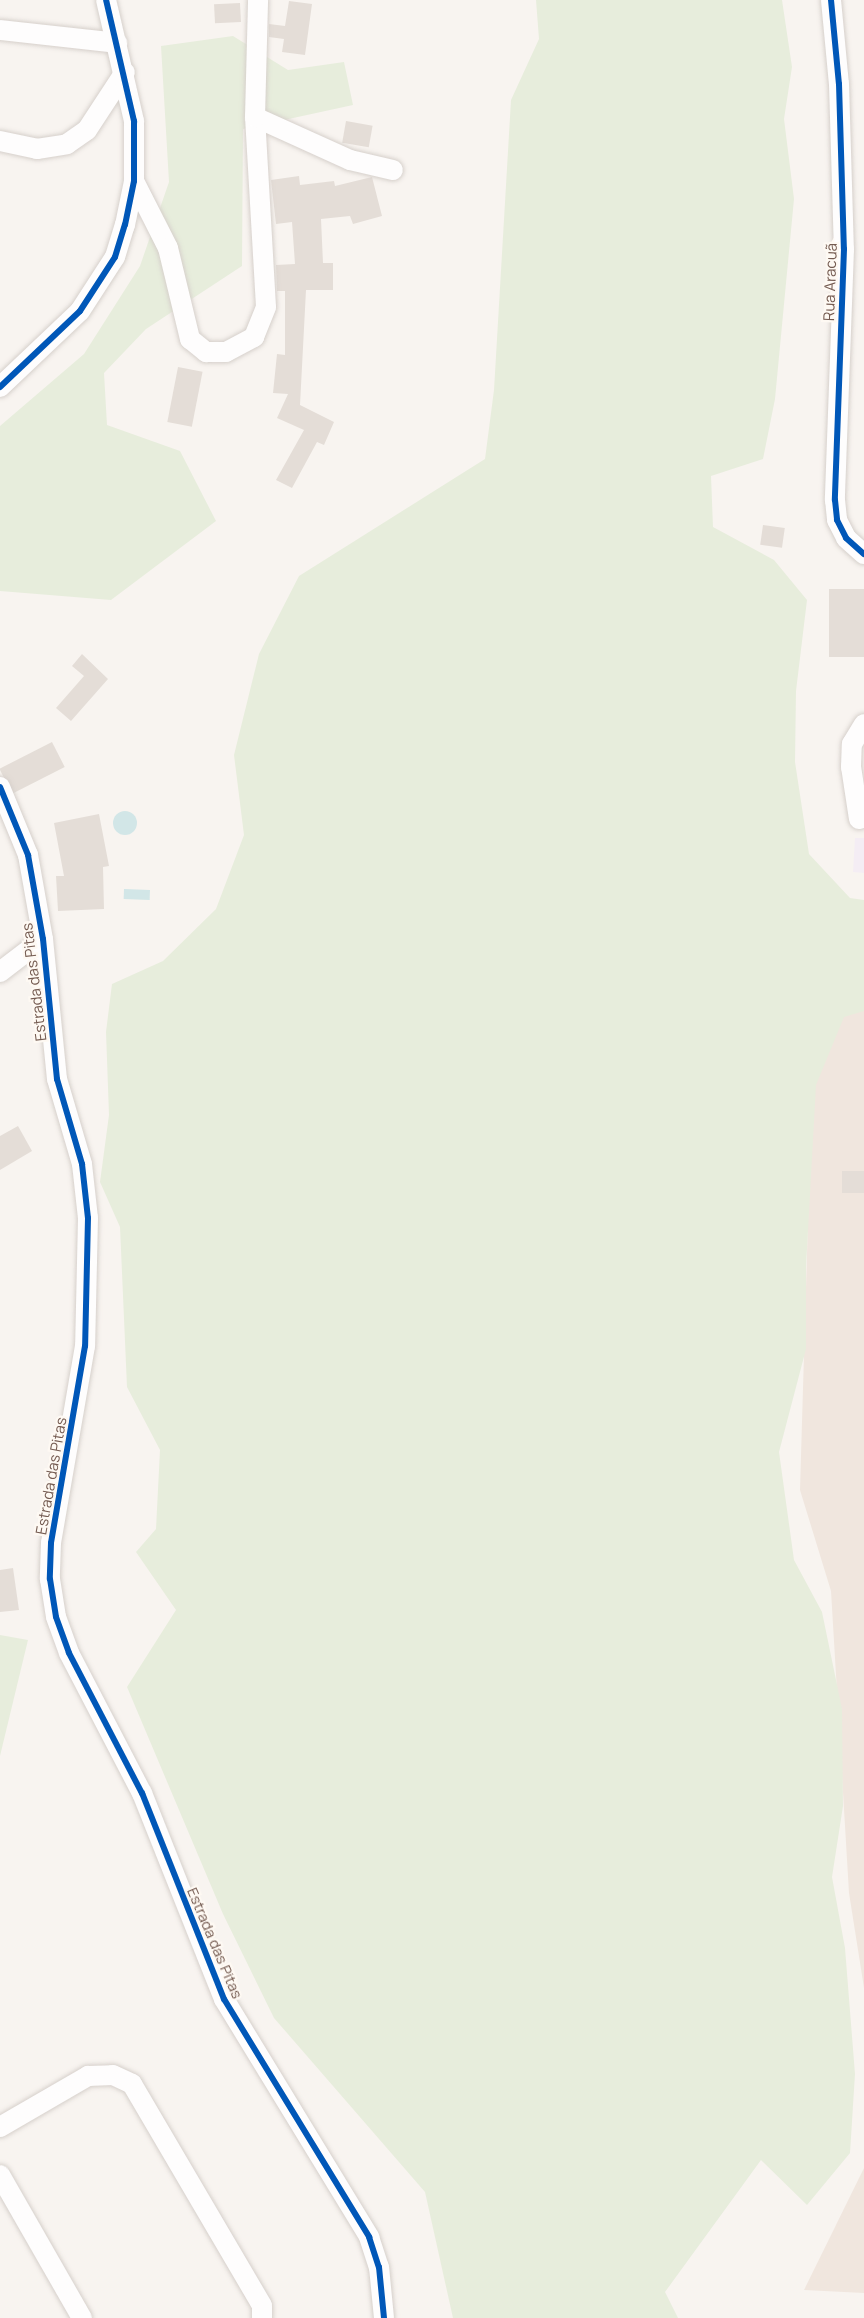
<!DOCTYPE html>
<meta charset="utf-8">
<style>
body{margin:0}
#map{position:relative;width:864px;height:2318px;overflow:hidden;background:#f8f4f0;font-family:Manrope,sans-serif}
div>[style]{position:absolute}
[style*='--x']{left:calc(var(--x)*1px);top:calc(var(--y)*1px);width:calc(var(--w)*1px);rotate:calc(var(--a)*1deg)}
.residential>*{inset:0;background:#f0e6de}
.education>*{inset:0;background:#f4edf4}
.green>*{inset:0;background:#e7eddc}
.water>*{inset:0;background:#d2e6e7;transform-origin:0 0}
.round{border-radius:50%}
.building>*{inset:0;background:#e4ddd7;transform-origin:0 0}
.roads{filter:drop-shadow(0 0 2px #d6d0cb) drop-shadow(0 0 2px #d6d0cb)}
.minor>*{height:20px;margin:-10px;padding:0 10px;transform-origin:10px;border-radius:10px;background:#fefdfd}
.cycleway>*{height:6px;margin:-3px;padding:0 3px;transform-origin:3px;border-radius:3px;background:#0057b8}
span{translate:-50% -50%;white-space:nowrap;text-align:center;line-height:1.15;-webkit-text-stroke:4.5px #fef9f3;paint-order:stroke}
.street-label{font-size:15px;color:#745b51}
</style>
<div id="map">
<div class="residential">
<div style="clip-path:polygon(864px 911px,864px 1988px,849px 1893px,831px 1591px,800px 1490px,817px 915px)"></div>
<div style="clip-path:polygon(864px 2168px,864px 2293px,804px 2290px)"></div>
</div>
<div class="education">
<div style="clip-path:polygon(855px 838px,864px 838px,864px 873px,853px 872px)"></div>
</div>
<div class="green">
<div style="clip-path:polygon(536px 0,782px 0,792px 67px,784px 119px,794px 199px,775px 399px,763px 459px,711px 476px,713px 527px,774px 560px,807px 600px,796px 691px,795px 762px,809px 854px,850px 898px,864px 900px,864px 1011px,844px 1017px,816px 1085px,806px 1267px,806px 1349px,779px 1452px,794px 1560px,822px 1612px,842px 1709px,843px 1806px,832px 1877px,845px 1948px,855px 2074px,850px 2153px,807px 2205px,761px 2160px,665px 2292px,678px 2318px,453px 2318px,425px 2192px,274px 2018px,223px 1914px,127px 1687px,176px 1610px,136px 1552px,156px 1529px,160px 1450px,127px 1387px,120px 1227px,100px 1182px,109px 1115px,106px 1032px,112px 984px,163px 961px,216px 909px,244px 835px,234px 755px,259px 654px,299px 576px,485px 459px,494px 390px,511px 100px,539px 39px)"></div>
<div style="clip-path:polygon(233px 36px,288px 70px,344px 62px,353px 105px,243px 129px,242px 266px,146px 329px,104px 373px,107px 425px,180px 451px,216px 521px,111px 600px,0 591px,0 426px,84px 354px,140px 266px,169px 182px,161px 46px)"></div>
<div style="clip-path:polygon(0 1635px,28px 1640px,0 1756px)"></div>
</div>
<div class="water">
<div class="round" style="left:113px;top:811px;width:24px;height:24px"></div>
<div style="left:124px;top:889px;width:26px;height:10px;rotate:2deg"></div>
</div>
<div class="building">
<div style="clip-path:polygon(289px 1px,312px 4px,305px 55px,282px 52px,284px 39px,269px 37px,269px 24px,285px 26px)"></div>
<div style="left:240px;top:3px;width:19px;height:26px;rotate:87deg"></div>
<div style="left:346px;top:121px;width:27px;height:22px;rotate:10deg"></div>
<div style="clip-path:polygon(299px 176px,300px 185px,334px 181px,335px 186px,372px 177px,382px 216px,353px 224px,350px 216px,321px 219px,323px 263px,333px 263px,333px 290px,306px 290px,300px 405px,334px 422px,324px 445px,317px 442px,292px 488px,276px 480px,304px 430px,277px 418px,288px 394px,273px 393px,277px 354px,285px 355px,285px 291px,277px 291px,276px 265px,295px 264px,292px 222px,276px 224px,271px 180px)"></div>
<div style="left:178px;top:367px;width:25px;height:56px;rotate:11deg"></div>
<div style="left:763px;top:525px;width:22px;height:20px;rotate:8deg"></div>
<div style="left:864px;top:589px;width:68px;height:35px;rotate:90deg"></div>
<div style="clip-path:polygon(82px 654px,108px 679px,71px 721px,56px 708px,84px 676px,72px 666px)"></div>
<div style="left:52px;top:742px;width:28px;height:59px;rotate:63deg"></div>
<div style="clip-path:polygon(99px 814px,109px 866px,103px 867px,104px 909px,58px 911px,56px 876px,64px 876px,54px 823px)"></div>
<div style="clip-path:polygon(18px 1126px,32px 1151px,0 1170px,0 1136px)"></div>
<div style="left:842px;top:1171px;width:22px;height:22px"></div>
<div style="clip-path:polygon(13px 1568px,19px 1610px,0 1612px,0 1570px)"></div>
</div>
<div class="roads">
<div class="minor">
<div style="--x:831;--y:0;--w:84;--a:84.6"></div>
<div style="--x:839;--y:84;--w:165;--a:88.3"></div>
<div style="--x:844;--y:249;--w:251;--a:92.1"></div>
<div style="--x:835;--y:500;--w:20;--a:84"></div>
<div style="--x:837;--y:520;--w:20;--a:63"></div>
<div style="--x:846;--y:538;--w:24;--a:42"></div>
<div style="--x:0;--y:30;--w:118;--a:6.3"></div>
<div style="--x:255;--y:117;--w:104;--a:24.4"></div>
<div style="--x:350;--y:160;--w:44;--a:13.1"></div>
<div style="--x:0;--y:141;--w:38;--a:12"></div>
<div style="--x:37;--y:149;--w:30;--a:-9"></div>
<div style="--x:67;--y:144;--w:24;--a:-35"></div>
<div style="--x:87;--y:130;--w:69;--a:-56.8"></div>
<div style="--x:134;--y:181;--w:75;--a:63.1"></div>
<div style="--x:168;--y:248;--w:94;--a:76.4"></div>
<div style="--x:190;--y:339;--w:21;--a:39"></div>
<div style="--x:206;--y:352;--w:20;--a:0"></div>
<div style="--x:226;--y:352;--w:32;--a:-28"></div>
<div style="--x:254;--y:337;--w:32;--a:-68"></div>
<div style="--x:266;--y:307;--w:190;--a:-93.3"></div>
<div style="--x:255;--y:117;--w:117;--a:-88.5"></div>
<div style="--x:0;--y:387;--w:110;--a:-43.5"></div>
<div style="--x:80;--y:311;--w:64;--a:-57.1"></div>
<div style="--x:115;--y:257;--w:34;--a:-73"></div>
<div style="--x:125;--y:225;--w:45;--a:-78.4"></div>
<div style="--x:134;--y:181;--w:60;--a:-90"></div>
<div style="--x:134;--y:121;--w:124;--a:-103"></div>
<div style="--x:0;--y:787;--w:74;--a:67.6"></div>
<div style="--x:28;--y:855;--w:85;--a:79.9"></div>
<div style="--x:43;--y:939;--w:141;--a:84.3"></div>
<div style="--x:57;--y:1079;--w:89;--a:73.6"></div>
<div style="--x:82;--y:1164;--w:54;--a:83.7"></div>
<div style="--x:88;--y:1218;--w:128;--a:91.3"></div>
<div style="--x:85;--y:1346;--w:200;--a:99.8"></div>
<div style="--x:51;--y:1543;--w:36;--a:92"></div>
<div style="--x:50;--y:1579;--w:38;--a:81"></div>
<div style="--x:56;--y:1617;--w:38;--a:70"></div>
<div style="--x:69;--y:1653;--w:158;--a:62.5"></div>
<div style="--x:142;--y:1793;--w:222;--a:68.3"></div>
<div style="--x:224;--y:1999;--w:279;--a:58.6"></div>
<div style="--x:369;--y:2237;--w:32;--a:72"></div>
<div style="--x:379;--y:2267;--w:51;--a:84.4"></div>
<div style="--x:859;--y:819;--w:53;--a:-98.7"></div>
<div style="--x:851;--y:767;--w:23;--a:-88"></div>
<div style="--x:852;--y:744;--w:23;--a:-59"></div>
<div style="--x:0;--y:972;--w:54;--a:-37.5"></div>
<div style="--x:0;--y:2127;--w:102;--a:-30.1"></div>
<div style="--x:88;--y:2076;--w:25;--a:-2"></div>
<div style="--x:113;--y:2075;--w:21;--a:25"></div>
<div style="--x:132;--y:2084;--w:257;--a:59.6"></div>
<div style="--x:262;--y:2306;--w:12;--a:90"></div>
<div style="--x:0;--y:2175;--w:165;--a:60.2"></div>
</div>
</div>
<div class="cycleway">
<div style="--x:831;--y:0;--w:84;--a:84.6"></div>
<div style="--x:839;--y:84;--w:165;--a:88.3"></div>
<div style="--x:844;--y:249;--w:251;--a:92.1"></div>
<div style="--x:835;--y:500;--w:20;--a:84"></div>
<div style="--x:837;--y:520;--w:20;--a:63"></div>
<div style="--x:846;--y:538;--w:24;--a:42"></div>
<div style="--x:0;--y:387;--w:110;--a:-43.5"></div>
<div style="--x:80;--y:311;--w:64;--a:-57.1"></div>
<div style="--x:115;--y:257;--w:34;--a:-73"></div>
<div style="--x:125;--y:225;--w:45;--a:-78.4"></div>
<div style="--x:134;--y:181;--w:60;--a:-90"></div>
<div style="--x:134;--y:121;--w:124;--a:-103"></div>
<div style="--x:0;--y:787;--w:74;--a:67.6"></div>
<div style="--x:28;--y:855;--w:85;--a:79.9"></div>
<div style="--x:43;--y:939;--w:141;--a:84.3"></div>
<div style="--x:57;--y:1079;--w:89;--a:73.6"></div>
<div style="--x:82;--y:1164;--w:54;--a:83.7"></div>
<div style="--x:88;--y:1218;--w:128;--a:91.3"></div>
<div style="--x:85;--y:1346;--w:200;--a:99.8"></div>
<div style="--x:51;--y:1543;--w:36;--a:92"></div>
<div style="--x:50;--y:1579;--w:38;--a:81"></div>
<div style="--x:56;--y:1617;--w:38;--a:70"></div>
<div style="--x:69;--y:1653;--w:158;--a:62.5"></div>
<div style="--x:142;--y:1793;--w:222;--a:68.3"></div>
<div style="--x:224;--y:1999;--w:279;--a:58.6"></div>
<div style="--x:369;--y:2237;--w:32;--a:72"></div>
<div style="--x:379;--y:2267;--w:51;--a:84.4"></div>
</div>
<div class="street-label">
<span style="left:830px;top:282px;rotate:-88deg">Rua Aracuã</span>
<span style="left:34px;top:982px;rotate:-97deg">Estrada das Pitas</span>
<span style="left:51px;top:1476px;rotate:-80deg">Estrada das Pitas</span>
<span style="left:215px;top:1943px;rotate:67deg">Estrada das Pitas</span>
</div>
</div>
